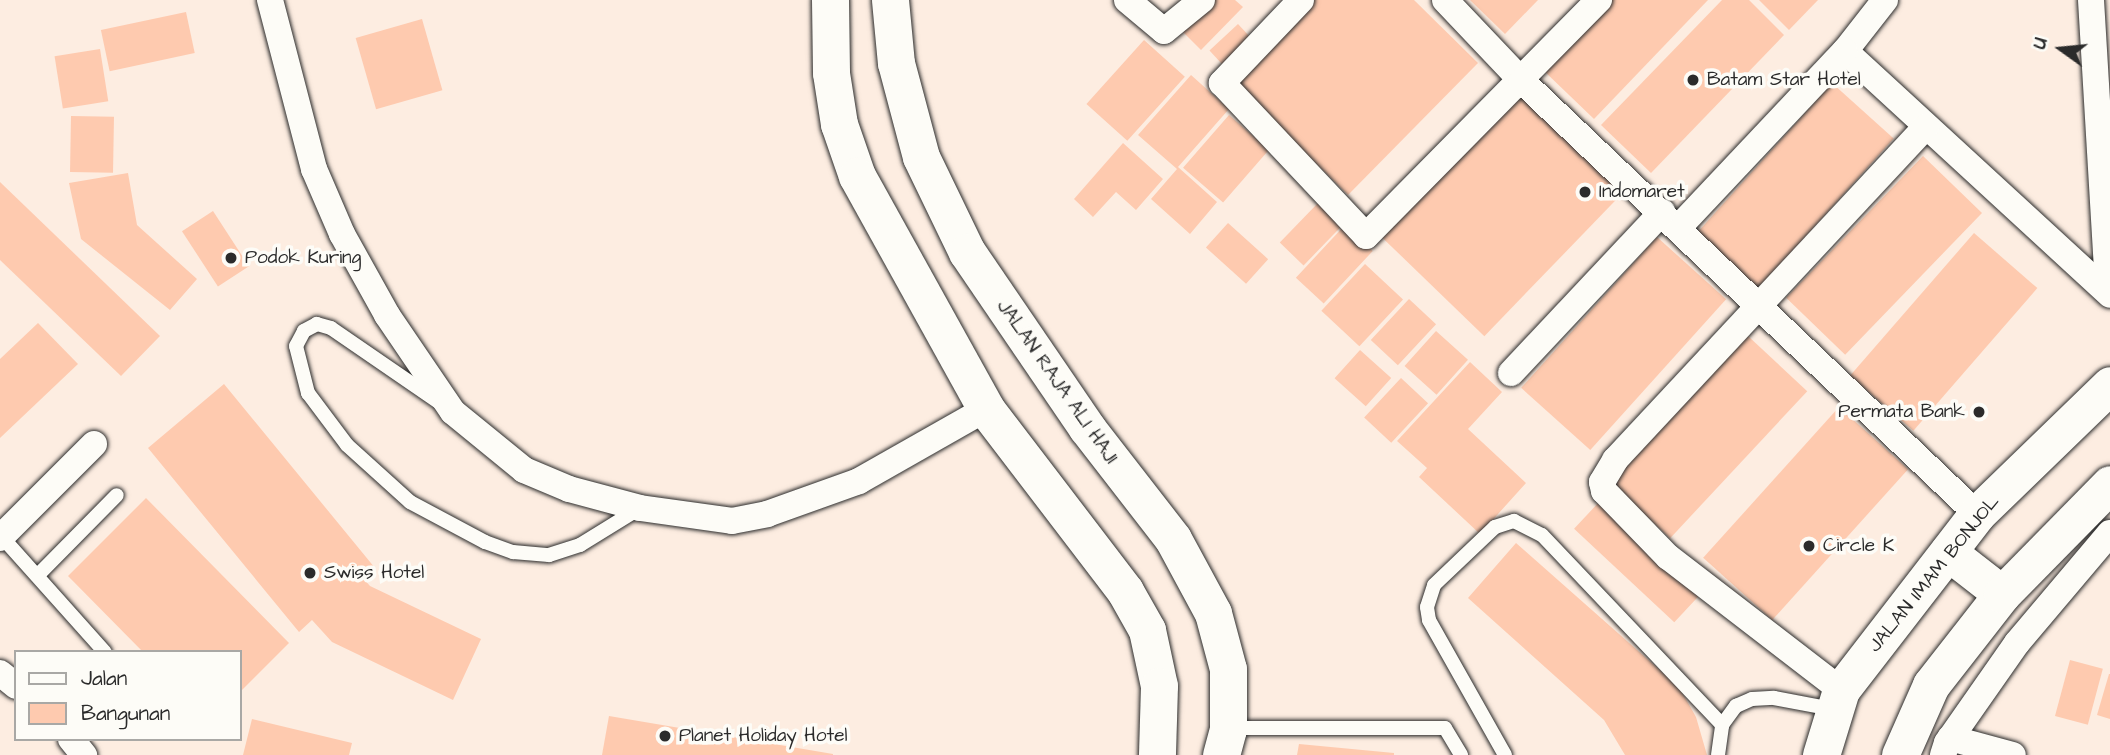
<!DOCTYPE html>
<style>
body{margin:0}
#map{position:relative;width:2110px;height:755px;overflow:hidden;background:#fdede1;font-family:"Architects Daughter",sans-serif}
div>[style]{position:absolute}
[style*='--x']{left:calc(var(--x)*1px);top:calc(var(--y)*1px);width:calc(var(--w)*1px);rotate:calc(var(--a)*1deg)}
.building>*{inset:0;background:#fecaaf;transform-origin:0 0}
.roads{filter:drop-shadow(0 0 2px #2b2b2b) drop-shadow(0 0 2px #2b2b2b)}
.service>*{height:14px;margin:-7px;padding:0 7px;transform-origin:7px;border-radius:7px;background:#fdfcf7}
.minor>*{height:26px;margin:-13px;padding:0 13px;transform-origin:13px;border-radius:13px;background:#fdfcf7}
.secondary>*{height:37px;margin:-18.5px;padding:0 18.5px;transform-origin:18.5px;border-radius:18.5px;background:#fdfcf7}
.dots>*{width:19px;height:19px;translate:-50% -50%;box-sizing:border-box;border:4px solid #fdfcf7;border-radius:50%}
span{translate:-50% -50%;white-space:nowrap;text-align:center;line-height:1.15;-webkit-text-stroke:7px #fdfcf7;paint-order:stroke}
.poi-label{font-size:19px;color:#2b2b2b}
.left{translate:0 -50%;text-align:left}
.right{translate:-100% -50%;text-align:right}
.street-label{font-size:19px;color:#2b2b2b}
.legend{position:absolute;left:14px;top:650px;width:228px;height:91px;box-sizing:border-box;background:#fdfcf7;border:2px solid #a9a8a5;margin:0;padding:9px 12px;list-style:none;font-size:21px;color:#2b2b2b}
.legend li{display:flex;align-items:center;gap:14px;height:35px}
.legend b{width:35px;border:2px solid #a9a8a5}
.north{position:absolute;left:2026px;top:14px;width:70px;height:70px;-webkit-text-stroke:5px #fdfcf7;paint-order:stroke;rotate:285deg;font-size:19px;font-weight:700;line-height:28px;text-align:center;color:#2b2b2b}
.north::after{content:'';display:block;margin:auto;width:24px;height:32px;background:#2b2b2b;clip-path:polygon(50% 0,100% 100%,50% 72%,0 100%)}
</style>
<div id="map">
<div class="building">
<div style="clip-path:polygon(1214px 0,1235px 0,1243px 7px,1201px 50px,1183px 32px)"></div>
<div style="clip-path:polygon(1315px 0,1414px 0,1478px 63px,1348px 195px,1235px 83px)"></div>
<div style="clip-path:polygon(1470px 0,1538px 0,1505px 34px)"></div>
<div style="clip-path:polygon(1609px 0,1708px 0,1594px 119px,1543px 70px)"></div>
<div style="clip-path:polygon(1722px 0,1749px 0,1784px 35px,1651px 173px,1601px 125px)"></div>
<div style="clip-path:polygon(1759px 0,1818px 0,1789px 30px)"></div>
<div style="left:186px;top:12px;width:42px;height:87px;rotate:78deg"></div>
<div style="left:422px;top:19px;width:74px;height:69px;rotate:74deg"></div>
<div style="left:1238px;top:24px;width:19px;height:39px;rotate:47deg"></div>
<div style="left:1144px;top:40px;width:55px;height:86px;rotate:42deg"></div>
<div style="left:100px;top:49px;width:53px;height:46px;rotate:81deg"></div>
<div style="clip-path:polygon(1191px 75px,1229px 109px,1178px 167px,1217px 202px,1190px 234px,1151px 199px,1177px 169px,1138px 135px)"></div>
<div style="left:1832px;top:83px;width:83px;height:206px;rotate:42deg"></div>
<div style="left:1519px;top:93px;width:144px;height:199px;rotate:44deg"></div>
<div style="left:1229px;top:115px;width:53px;height:70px;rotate:41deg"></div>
<div style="left:71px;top:116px;width:43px;height:56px;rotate:1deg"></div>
<div style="clip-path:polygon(1123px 143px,1163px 179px,1136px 210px,1116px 192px,1093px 217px,1074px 199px)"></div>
<div style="left:1923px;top:156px;width:82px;height:197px;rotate:44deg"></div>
<div style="clip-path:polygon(128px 173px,137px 225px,197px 279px,170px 310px,81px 239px,69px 183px)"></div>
<div style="clip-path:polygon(0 182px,160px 336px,121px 376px,0 260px)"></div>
<div style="left:1318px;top:203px;width:33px;height:55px;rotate:44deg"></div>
<div style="left:213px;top:211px;width:66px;height:37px;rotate:57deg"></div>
<div style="left:1228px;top:223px;width:54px;height:33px;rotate:42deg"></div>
<div style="left:1345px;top:225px;width:38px;height:72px;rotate:43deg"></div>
<div style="left:1974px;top:233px;width:84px;height:189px;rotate:41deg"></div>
<div style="left:1657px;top:237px;width:93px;height:203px;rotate:42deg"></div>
<div style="left:1365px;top:264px;width:52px;height:64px;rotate:43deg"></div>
<div style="left:1409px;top:299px;width:37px;height:56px;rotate:43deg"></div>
<div style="clip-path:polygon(38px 323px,78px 364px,0 438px,0 359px)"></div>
<div style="left:1436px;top:331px;width:43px;height:47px;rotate:42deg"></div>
<div style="left:1748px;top:336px;width:81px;height:201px;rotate:43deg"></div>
<div style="left:1360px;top:350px;width:42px;height:38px;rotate:42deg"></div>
<div style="clip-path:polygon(1470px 362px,1502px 392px,1468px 429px,1526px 483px,1480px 534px,1419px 477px,1427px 468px,1397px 441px)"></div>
<div style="left:1401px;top:378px;width:37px;height:54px;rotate:43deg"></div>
<div style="clip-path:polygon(224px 384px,375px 568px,363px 578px,370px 586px,481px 639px,453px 700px,332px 642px,312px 620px,299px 632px,148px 448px)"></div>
<div style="left:1839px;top:407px;width:93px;height:203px;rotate:42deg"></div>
<div style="clip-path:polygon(146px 498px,289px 643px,240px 692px,240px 652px,143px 652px,68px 576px)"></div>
<div style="left:1600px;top:501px;width:137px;height:38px;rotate:43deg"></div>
<div style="clip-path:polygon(1516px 543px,1679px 687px,1696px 717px,1707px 755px,1625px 755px,1604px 720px,1468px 598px)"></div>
<div style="left:2070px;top:660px;width:34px;height:58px;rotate:15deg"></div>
<div style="clip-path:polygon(2109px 674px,2110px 674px,2110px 719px,2097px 715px)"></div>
<div style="clip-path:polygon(609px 716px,833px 754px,833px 755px,602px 755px)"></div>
<div style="clip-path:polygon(252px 719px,352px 743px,349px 755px,243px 755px)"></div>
<div style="clip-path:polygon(1299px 744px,1394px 753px,1394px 755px,1297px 755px)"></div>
</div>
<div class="roads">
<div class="service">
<div style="--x:440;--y:403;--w:132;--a:-145.5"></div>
<div style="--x:331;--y:328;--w:15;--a:-164"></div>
<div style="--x:317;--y:324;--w:15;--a:152"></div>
<div style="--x:304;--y:331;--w:17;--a:118"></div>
<div style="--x:296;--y:346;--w:49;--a:75.7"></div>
<div style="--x:308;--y:393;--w:65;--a:53.1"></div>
<div style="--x:347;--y:445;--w:85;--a:42.1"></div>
<div style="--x:410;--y:502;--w:85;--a:28.1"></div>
<div style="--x:485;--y:542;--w:30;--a:20"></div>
<div style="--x:513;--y:552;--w:36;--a:5"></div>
<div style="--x:549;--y:555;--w:33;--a:-18"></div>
<div style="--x:580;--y:545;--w:70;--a:-31.7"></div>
<div style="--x:2;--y:537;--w:154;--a:48.2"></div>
<div style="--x:38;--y:575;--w:112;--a:-45.4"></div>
<div style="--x:1229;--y:728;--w:216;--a:0"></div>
<div style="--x:1445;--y:728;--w:31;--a:59"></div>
<div style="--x:1505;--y:755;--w:155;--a:-119.4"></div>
<div style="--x:1429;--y:620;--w:13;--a:-99"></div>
<div style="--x:1427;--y:607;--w:23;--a:-72"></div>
<div style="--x:1434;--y:585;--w:84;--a:-43.6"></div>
<div style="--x:1495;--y:527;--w:20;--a:-18"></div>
<div style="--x:1514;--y:521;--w:31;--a:27"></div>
<div style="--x:1542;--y:535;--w:262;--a:46.5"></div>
<div style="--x:1718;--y:755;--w:30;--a:-82"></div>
<div style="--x:1722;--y:725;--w:24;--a:-54"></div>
<div style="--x:1736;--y:706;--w:17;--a:-24"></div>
<div style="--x:1752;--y:699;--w:22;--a:-3"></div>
<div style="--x:1774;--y:698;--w:60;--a:10.6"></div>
</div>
<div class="minor">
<div style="--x:270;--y:0;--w:175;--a:75.4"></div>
<div style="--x:314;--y:169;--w:71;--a:66.7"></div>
<div style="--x:342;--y:234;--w:93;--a:60.9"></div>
<div style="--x:387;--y:315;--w:117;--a:55.8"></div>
<div style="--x:453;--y:412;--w:92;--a:39.2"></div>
<div style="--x:524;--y:470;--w:49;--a:22.9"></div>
<div style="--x:569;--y:489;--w:73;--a:15"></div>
<div style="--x:640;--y:508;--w:93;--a:8"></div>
<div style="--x:732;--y:521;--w:36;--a:-11"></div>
<div style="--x:767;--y:514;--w:98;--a:-19.7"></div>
<div style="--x:859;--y:481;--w:146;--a:-29.6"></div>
<div style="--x:1127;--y:0;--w:48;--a:40"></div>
<div style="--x:1164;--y:31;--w:49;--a:-39.2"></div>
<div style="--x:1301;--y:0;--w:115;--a:133.6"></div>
<div style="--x:1222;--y:83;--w:210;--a:46.7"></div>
<div style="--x:1366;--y:236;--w:332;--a:-45.4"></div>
<div style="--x:1445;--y:0;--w:112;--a:46.5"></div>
<div style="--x:1522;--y:81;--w:628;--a:43.58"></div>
<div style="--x:1885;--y:0;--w:65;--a:128.1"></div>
<div style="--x:1845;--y:51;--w:360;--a:42.6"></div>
<div style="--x:2091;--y:0;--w:290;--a:86.6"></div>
<div style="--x:1678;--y:228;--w:243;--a:-46.7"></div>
<div style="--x:1511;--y:373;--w:221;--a:-46.8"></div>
<div style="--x:0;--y:538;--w:133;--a:-45"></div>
<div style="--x:0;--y:673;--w:21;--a:39"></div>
<div style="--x:1841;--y:690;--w:218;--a:-142.4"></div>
<div style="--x:1668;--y:557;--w:92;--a:-134.1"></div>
<div style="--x:1604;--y:491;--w:9;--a:-103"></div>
<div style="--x:1602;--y:482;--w:26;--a:-59"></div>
<div style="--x:1615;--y:460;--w:456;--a:-47"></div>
<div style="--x:1950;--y:738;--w:65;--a:15.1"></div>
<div style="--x:71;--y:739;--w:21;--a:51"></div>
<div style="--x:1943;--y:755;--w:13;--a:-72"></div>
<div style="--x:1947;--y:743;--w:122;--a:-55"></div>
<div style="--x:2017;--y:643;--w:144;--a:-49.8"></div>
</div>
<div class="secondary">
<div style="--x:830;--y:0;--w:73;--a:89.2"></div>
<div style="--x:831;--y:73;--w:52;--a:81.1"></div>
<div style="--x:839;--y:124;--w:55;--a:70.9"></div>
<div style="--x:857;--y:176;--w:266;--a:61"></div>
<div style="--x:986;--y:409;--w:229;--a:52.6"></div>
<div style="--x:1125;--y:591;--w:45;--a:60.6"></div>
<div style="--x:1147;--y:630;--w:57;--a:77.9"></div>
<div style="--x:1159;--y:686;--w:69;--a:91.7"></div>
<div style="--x:890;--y:0;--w:63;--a:84.6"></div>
<div style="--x:896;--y:63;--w:97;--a:75.1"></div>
<div style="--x:921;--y:157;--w:106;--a:64.2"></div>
<div style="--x:967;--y:252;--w:213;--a:55.7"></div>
<div style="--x:1087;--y:428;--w:140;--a:52.2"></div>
<div style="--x:1173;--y:539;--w:84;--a:61.6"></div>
<div style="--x:1213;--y:613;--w:58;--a:75"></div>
<div style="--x:1228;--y:669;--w:60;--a:90"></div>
<div style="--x:1228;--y:729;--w:27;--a:105"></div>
<div style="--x:1948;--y:552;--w:68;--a:37.9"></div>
<div style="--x:1821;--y:755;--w:68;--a:-72.9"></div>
<div style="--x:1841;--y:690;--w:222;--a:-52.3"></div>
<div style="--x:1977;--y:514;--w:185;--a:-44.1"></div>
<div style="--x:1900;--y:755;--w:77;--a:-66.1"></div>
<div style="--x:1931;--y:685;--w:115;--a:-52"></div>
<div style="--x:2002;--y:594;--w:154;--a:-45.5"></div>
</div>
</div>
<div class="dots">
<div style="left:1693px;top:80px;background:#2b2b2b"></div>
<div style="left:1585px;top:192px;background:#2b2b2b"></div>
<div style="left:231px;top:258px;background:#2b2b2b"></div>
<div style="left:1979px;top:412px;background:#2b2b2b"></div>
<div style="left:1809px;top:546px;background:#2b2b2b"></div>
<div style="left:310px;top:573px;background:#2b2b2b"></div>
<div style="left:665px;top:736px;background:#2b2b2b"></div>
</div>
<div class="poi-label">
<span class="left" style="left:1707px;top:80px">Batam Star Hotel</span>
<span class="left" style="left:1599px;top:192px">Indomaret</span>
<span class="left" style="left:245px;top:258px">Podok Kuring</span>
<span class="right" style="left:1965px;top:412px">Permata Bank</span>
<span class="left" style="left:1823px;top:546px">Circle K</span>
<span class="left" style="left:324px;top:573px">Swiss Hotel</span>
<span class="left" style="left:679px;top:736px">Planet Holiday Hotel</span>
</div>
<div class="street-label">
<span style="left:1057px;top:382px;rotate:55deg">JALAN RAJA ALI HAJI</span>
<span style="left:1934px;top:574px;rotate:-51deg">JALAN IMAM BONJOL</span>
</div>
<ul class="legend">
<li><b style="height:9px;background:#fdfcf7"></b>Jalan</li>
<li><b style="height:19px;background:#fecaaf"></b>Bangunan</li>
</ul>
<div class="north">U</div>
</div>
